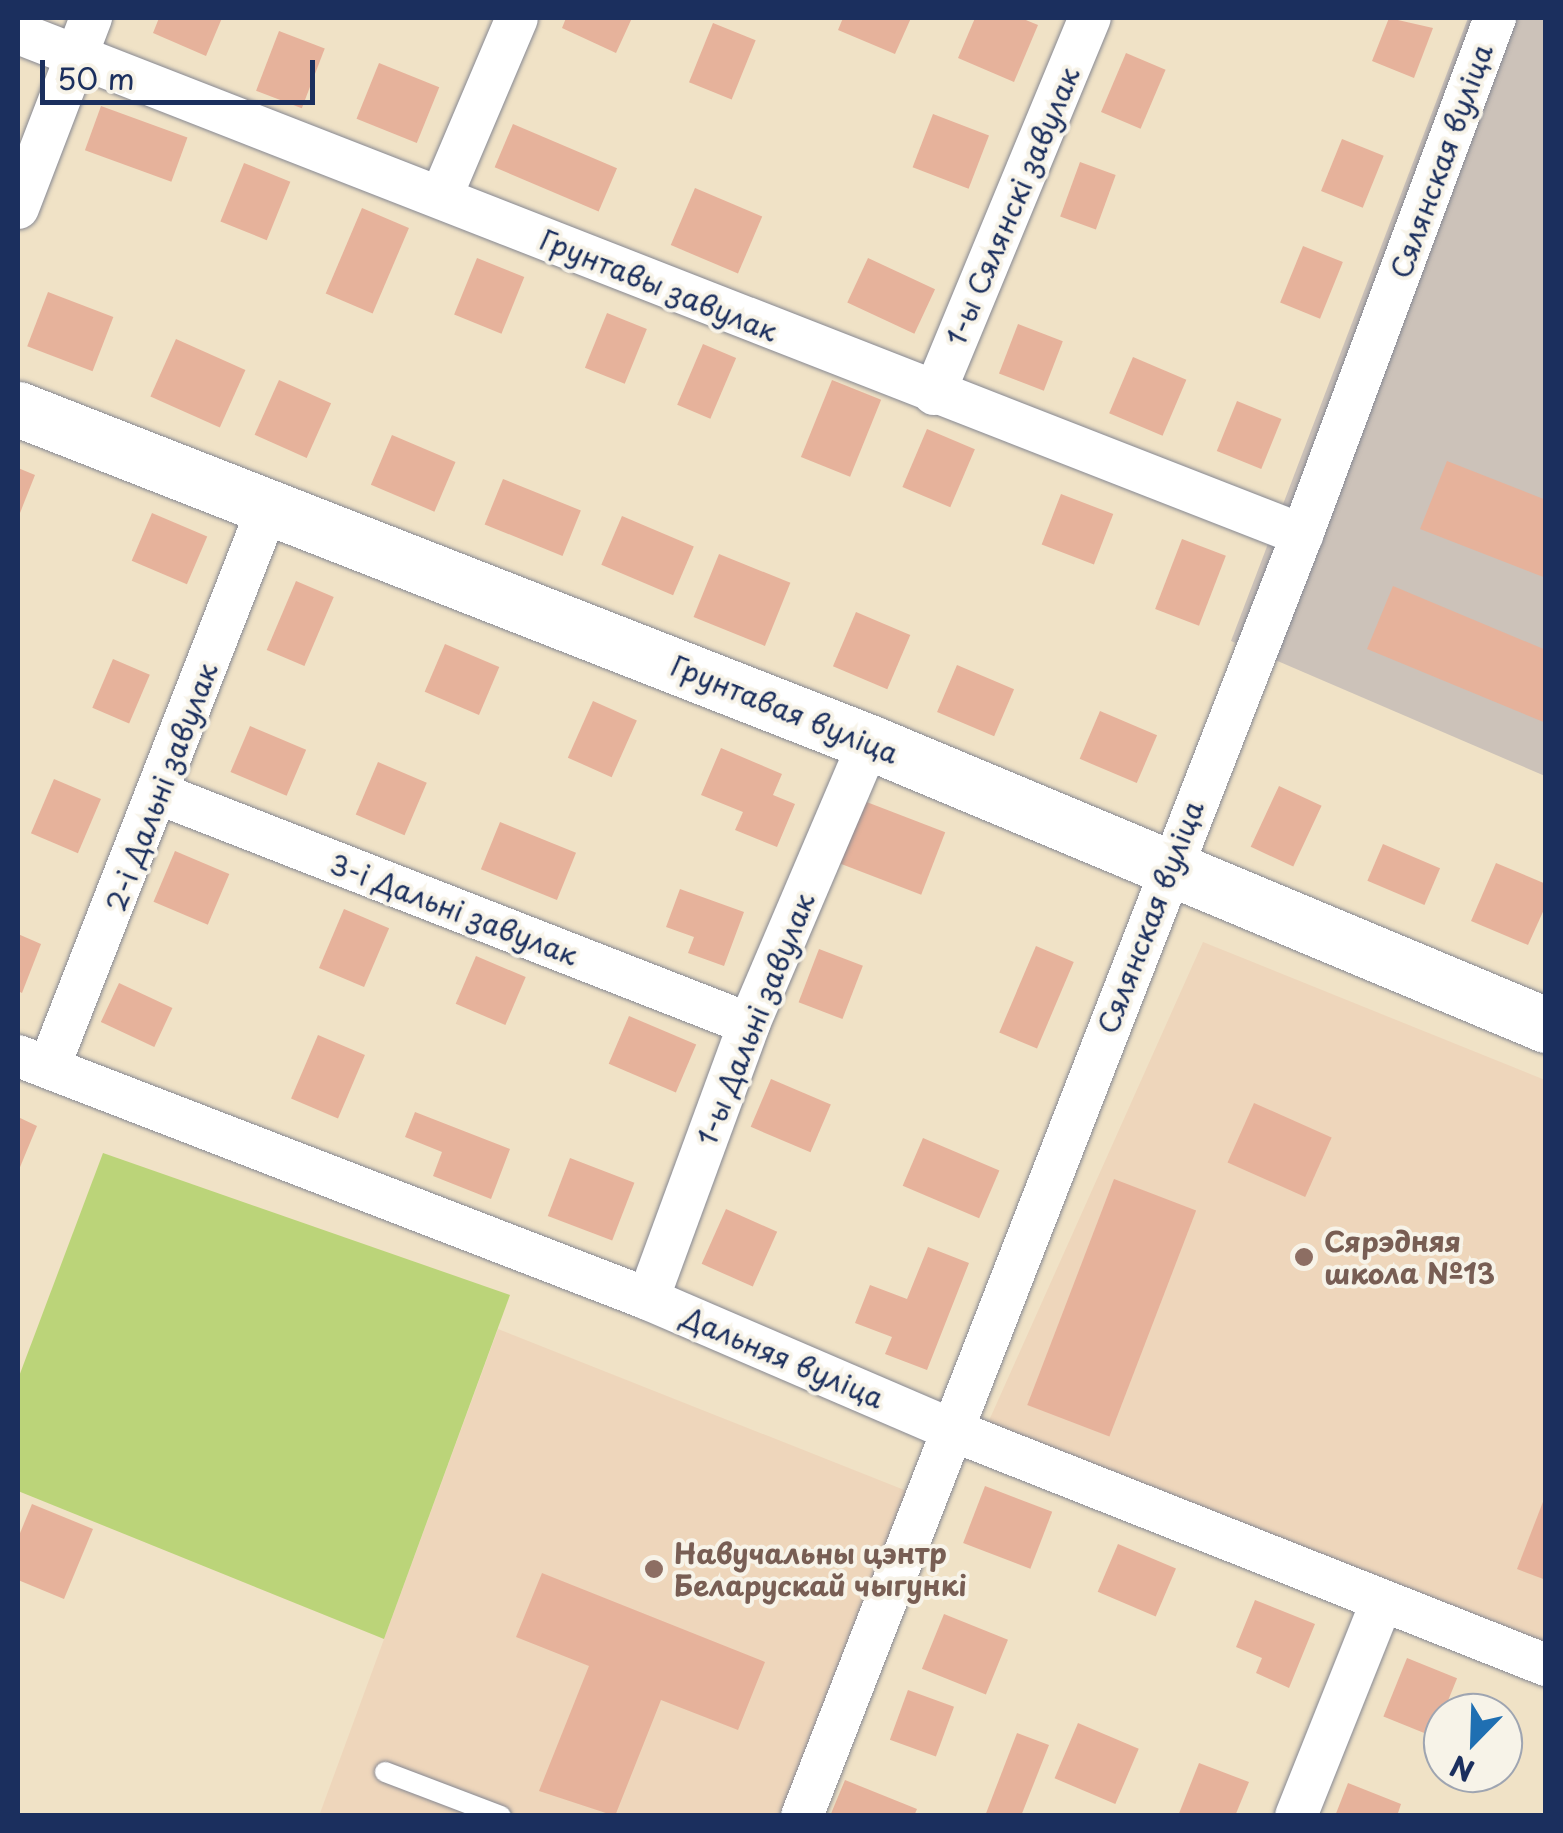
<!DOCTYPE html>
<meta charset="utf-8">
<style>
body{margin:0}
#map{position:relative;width:1563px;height:1833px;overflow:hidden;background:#f0e2c6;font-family:"Playpen Sans",sans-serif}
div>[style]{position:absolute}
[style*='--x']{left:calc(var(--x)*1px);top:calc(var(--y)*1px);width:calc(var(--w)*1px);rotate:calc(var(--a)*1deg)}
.built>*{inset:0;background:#eed6bb}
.industrial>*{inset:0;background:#ccc2b9}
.green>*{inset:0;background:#bbd479}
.building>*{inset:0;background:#e6b29b;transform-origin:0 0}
.roads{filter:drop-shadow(0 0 2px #868892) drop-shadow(0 0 2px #868892)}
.service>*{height:20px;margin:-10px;padding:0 10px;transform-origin:10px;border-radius:10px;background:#fff}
.minor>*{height:42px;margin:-21px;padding:0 21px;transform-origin:21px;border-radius:21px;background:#fff}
.secondary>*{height:55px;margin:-27.5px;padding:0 27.5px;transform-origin:27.5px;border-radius:27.5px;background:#fff}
.dots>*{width:28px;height:28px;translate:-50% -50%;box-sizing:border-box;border:5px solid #f7f3e8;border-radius:50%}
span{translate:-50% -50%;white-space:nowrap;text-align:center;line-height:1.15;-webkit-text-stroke:8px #f7f3e8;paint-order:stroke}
.street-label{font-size:28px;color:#1b2f5e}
.education-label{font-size:28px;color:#785e54;font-weight:700}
.left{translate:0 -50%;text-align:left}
.frame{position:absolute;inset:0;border:20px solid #1b2f5e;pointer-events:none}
.north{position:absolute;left:1423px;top:1693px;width:100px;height:100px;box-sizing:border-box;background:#f7f3e8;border:2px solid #9fa5b1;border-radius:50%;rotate:203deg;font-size:28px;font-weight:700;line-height:40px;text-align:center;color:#1b2f5e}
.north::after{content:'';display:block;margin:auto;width:35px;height:45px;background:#1f6fb2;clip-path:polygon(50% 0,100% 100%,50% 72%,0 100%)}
.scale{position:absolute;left:40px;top:60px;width:275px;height:45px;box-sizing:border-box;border:5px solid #1b2f5e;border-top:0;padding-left:12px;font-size:30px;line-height:35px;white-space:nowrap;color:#1b2f5e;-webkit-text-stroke:8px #f7f3e8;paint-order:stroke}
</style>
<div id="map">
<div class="built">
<div style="clip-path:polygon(1203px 942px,1545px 1080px,1545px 1648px,983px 1434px)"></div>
<div style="clip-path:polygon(498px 1329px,927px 1499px,802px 1815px,319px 1816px)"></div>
</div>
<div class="industrial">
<div style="clip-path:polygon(1468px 18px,1545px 18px,1545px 776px,1231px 641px)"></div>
</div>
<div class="green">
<div style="clip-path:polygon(103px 1153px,510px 1295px,384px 1639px,18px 1491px,18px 1379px)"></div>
</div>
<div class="building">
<div style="clip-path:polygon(159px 18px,222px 18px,206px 56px,153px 33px)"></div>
<div style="clip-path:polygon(566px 18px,632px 18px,616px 53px,562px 28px)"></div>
<div style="clip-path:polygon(843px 18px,911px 18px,895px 54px,838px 30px)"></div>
<div style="clip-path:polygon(975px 18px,1021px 18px,1038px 25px,1014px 82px,958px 58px)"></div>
<div style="clip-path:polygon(1389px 18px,1433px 28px,1414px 78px,1372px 61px)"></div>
<div style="left:713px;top:23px;width:46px;height:64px;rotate:22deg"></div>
<div style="left:279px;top:31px;width:49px;height:64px;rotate:21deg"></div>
<div style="left:1126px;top:53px;width:43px;height:64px;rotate:23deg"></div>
<div style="left:379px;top:63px;width:65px;height:60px;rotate:22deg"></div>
<div style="left:101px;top:106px;width:92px;height:47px;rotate:20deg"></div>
<div style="left:933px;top:114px;width:60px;height:57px;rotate:21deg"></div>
<div style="left:513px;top:124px;width:113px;height:47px;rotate:23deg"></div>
<div style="left:1342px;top:139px;width:45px;height:56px;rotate:22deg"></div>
<div style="left:1080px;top:162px;width:38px;height:58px;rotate:20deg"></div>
<div style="left:244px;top:163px;width:50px;height:63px;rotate:22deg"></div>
<div style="left:695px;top:188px;width:73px;height:62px;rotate:23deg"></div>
<div style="left:362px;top:208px;width:51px;height:93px;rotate:23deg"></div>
<div style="left:1303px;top:246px;width:43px;height:61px;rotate:22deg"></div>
<div style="left:477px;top:258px;width:51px;height:61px;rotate:22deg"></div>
<div style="left:868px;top:258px;width:74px;height:49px;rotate:25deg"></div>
<div style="left:48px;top:292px;width:70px;height:58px;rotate:21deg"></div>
<div style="left:607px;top:313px;width:43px;height:59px;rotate:22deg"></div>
<div style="left:1018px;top:324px;width:48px;height:53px;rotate:21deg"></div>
<div style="left:176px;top:339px;width:76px;height:63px;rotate:24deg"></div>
<div style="left:703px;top:344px;width:36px;height:66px;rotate:23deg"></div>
<div style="left:1133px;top:357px;width:58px;height:61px;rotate:23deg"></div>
<div style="left:279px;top:380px;width:57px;height:60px;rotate:24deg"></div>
<div style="left:832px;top:380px;width:53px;height:83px;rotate:22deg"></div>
<div style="left:1237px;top:401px;width:48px;height:54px;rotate:22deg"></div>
<div style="left:927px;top:429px;width:52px;height:63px;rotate:23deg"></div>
<div style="left:392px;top:435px;width:69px;height:54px;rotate:23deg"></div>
<div style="clip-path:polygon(1447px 461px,1546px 500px,1546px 578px,1420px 529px)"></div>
<div style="clip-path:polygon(18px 468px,35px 475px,18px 518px)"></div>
<div style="left:503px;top:479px;width:84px;height:49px;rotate:22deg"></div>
<div style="left:1061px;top:494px;width:56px;height:54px;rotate:21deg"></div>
<div style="left:152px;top:513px;width:60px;height:52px;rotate:23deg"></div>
<div style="left:622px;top:516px;width:78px;height:53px;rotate:23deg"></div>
<div style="left:1182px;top:539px;width:47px;height:75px;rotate:21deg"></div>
<div style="left:719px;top:554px;width:77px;height:68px;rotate:22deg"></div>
<div style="left:296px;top:581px;width:41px;height:75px;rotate:23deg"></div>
<div style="clip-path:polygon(1393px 586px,1546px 650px,1546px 723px,1367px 649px)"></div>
<div style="left:856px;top:612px;width:59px;height:59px;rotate:23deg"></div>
<div style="left:445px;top:644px;width:59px;height:52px;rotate:23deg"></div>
<div style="left:113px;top:659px;width:40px;height:53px;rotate:23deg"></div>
<div style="left:957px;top:665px;width:62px;height:51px;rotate:23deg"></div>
<div style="left:593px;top:701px;width:48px;height:62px;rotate:24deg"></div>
<div style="left:1100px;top:711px;width:62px;height:52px;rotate:23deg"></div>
<div style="left:250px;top:726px;width:61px;height:50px;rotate:23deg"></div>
<div style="clip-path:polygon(721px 748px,782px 774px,773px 795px,795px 804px,777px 847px,735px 830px,743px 812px,701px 795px)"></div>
<div style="left:378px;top:762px;width:53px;height:57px;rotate:23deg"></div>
<div style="left:54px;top:779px;width:51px;height:59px;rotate:23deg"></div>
<div style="left:1279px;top:786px;width:47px;height:67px;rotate:25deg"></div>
<div style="left:864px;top:801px;width:87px;height:67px;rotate:21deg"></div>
<div style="left:500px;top:822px;width:82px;height:51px;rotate:22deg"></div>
<div style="left:1383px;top:844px;width:62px;height:40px;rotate:23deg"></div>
<div style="left:175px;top:851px;width:59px;height:55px;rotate:23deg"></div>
<div style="clip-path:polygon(1496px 863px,1546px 884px,1546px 905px,1528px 945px,1471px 921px)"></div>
<div style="clip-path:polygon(680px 889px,744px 912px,724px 966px,688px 953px,694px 937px,666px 927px)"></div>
<div style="left:344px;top:909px;width:49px;height:64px;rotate:23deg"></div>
<div style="clip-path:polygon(18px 934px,41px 944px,22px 993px,18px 991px)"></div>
<div style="left:1036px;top:946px;width:41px;height:94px;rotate:23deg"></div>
<div style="left:819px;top:949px;width:47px;height:57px;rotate:21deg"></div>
<div style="left:476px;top:956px;width:54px;height:52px;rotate:23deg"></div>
<div style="left:119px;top:983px;width:59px;height:43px;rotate:25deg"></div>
<div style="left:629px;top:1016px;width:73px;height:52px;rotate:23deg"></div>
<div style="left:318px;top:1035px;width:51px;height:69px;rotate:23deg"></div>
<div style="left:771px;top:1079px;width:65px;height:52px;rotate:23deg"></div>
<div style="left:1254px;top:1103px;width:85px;height:65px;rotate:24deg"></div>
<div style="clip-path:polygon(415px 1112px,510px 1149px,491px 1199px,433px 1176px,442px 1152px,405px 1137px)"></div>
<div style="clip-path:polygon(18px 1117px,37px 1126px,18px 1172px)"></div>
<div style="left:923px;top:1138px;width:83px;height:52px;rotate:23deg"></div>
<div style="left:570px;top:1158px;width:69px;height:62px;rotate:21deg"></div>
<div style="left:1114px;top:1179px;width:88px;height:242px;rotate:21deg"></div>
<div style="left:726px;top:1209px;width:56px;height:60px;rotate:24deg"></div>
<div style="clip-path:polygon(928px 1247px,969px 1263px,927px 1370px,885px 1354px,892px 1337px,855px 1323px,870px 1285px,907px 1299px)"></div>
<div style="left:985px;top:1486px;width:72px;height:61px;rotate:21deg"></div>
<div style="clip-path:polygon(1546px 1494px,1546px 1580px,1517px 1569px)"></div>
<div style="clip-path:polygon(32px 1504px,93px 1529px,64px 1599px,18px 1580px,18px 1538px)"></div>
<div style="left:1118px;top:1544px;width:63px;height:52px;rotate:23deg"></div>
<div style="clip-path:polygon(542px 1573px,765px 1662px,738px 1730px,661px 1700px,615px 1816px,539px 1791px,589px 1666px,516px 1637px)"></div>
<div style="clip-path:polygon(1255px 1600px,1315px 1624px,1289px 1688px,1256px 1673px,1262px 1658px,1236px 1647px)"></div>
<div style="left:944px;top:1614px;width:69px;height:59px;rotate:22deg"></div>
<div style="left:1407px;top:1658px;width:54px;height:63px;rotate:22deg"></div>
<div style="left:908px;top:1690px;width:49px;height:53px;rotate:20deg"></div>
<div style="left:1078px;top:1723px;width:66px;height:60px;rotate:23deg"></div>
<div style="clip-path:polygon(1017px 1733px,1049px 1745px,1021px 1816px,985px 1816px)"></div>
<div style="clip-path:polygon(1199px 1763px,1249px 1782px,1235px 1816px,1178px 1816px)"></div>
<div style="clip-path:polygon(845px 1780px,917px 1809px,914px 1816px,830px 1816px)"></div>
<div style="clip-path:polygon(1348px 1783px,1401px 1804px,1397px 1816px,1335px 1816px)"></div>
</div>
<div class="roads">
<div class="service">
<div style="--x:385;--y:1772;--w:124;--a:20.8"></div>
</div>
<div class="minor">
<div style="--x:18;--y:33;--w:1379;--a:21.35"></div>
<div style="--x:441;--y:197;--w:194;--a:-67"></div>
<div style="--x:18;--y:208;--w:204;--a:-69"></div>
<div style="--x:934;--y:394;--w:407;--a:-67.5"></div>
<div style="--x:160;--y:794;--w:632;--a:21.33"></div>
<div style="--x:18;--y:1056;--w:675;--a:21.09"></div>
<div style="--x:648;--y:1299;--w:333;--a:23.3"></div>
<div style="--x:954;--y:1431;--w:637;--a:21.57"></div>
<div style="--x:49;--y:1067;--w:604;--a:-68.62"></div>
<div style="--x:648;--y:1299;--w:293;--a:-69.8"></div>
<div style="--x:749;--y:1024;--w:306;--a:-66.9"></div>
<div style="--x:802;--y:1816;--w:1375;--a:-68.68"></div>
<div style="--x:1302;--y:535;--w:552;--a:-69.53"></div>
<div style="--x:1296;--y:1816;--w:229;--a:-68.2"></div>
</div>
<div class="secondary">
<div style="--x:18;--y:409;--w:914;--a:21.37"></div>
<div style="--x:869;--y:742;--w:734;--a:22.69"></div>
</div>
</div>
<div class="dots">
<div style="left:1304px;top:1257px;background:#8d6e63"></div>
<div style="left:654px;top:1569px;background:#8d6e63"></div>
</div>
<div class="street-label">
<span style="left:1441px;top:161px;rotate:-70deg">Сялянская вуліца</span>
<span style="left:1012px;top:206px;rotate:-67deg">1-ы Сялянскі завулак</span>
<span style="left:659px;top:285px;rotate:22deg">Грунтавы завулак</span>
<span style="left:785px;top:709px;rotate:22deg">Грунтавая вуліца</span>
<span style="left:161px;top:787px;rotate:-69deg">2-і Дальні завулак</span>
<span style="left:454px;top:909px;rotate:21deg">3-і Дальні завулак</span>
<span style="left:1150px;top:917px;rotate:-69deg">Сялянская вуліца</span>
<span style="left:755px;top:1019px;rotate:-68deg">1-ы Дальні завулак</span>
<span style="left:783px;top:1357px;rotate:23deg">Дальняя вуліца</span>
</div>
<div class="education-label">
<span class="left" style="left:1324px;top:1257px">Сярэдняя<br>школа №13</span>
<span class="left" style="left:674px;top:1569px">Навучальны цэнтр<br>Беларускай чыгункі</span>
</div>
<div class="frame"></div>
<div class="north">N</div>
<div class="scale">50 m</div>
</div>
